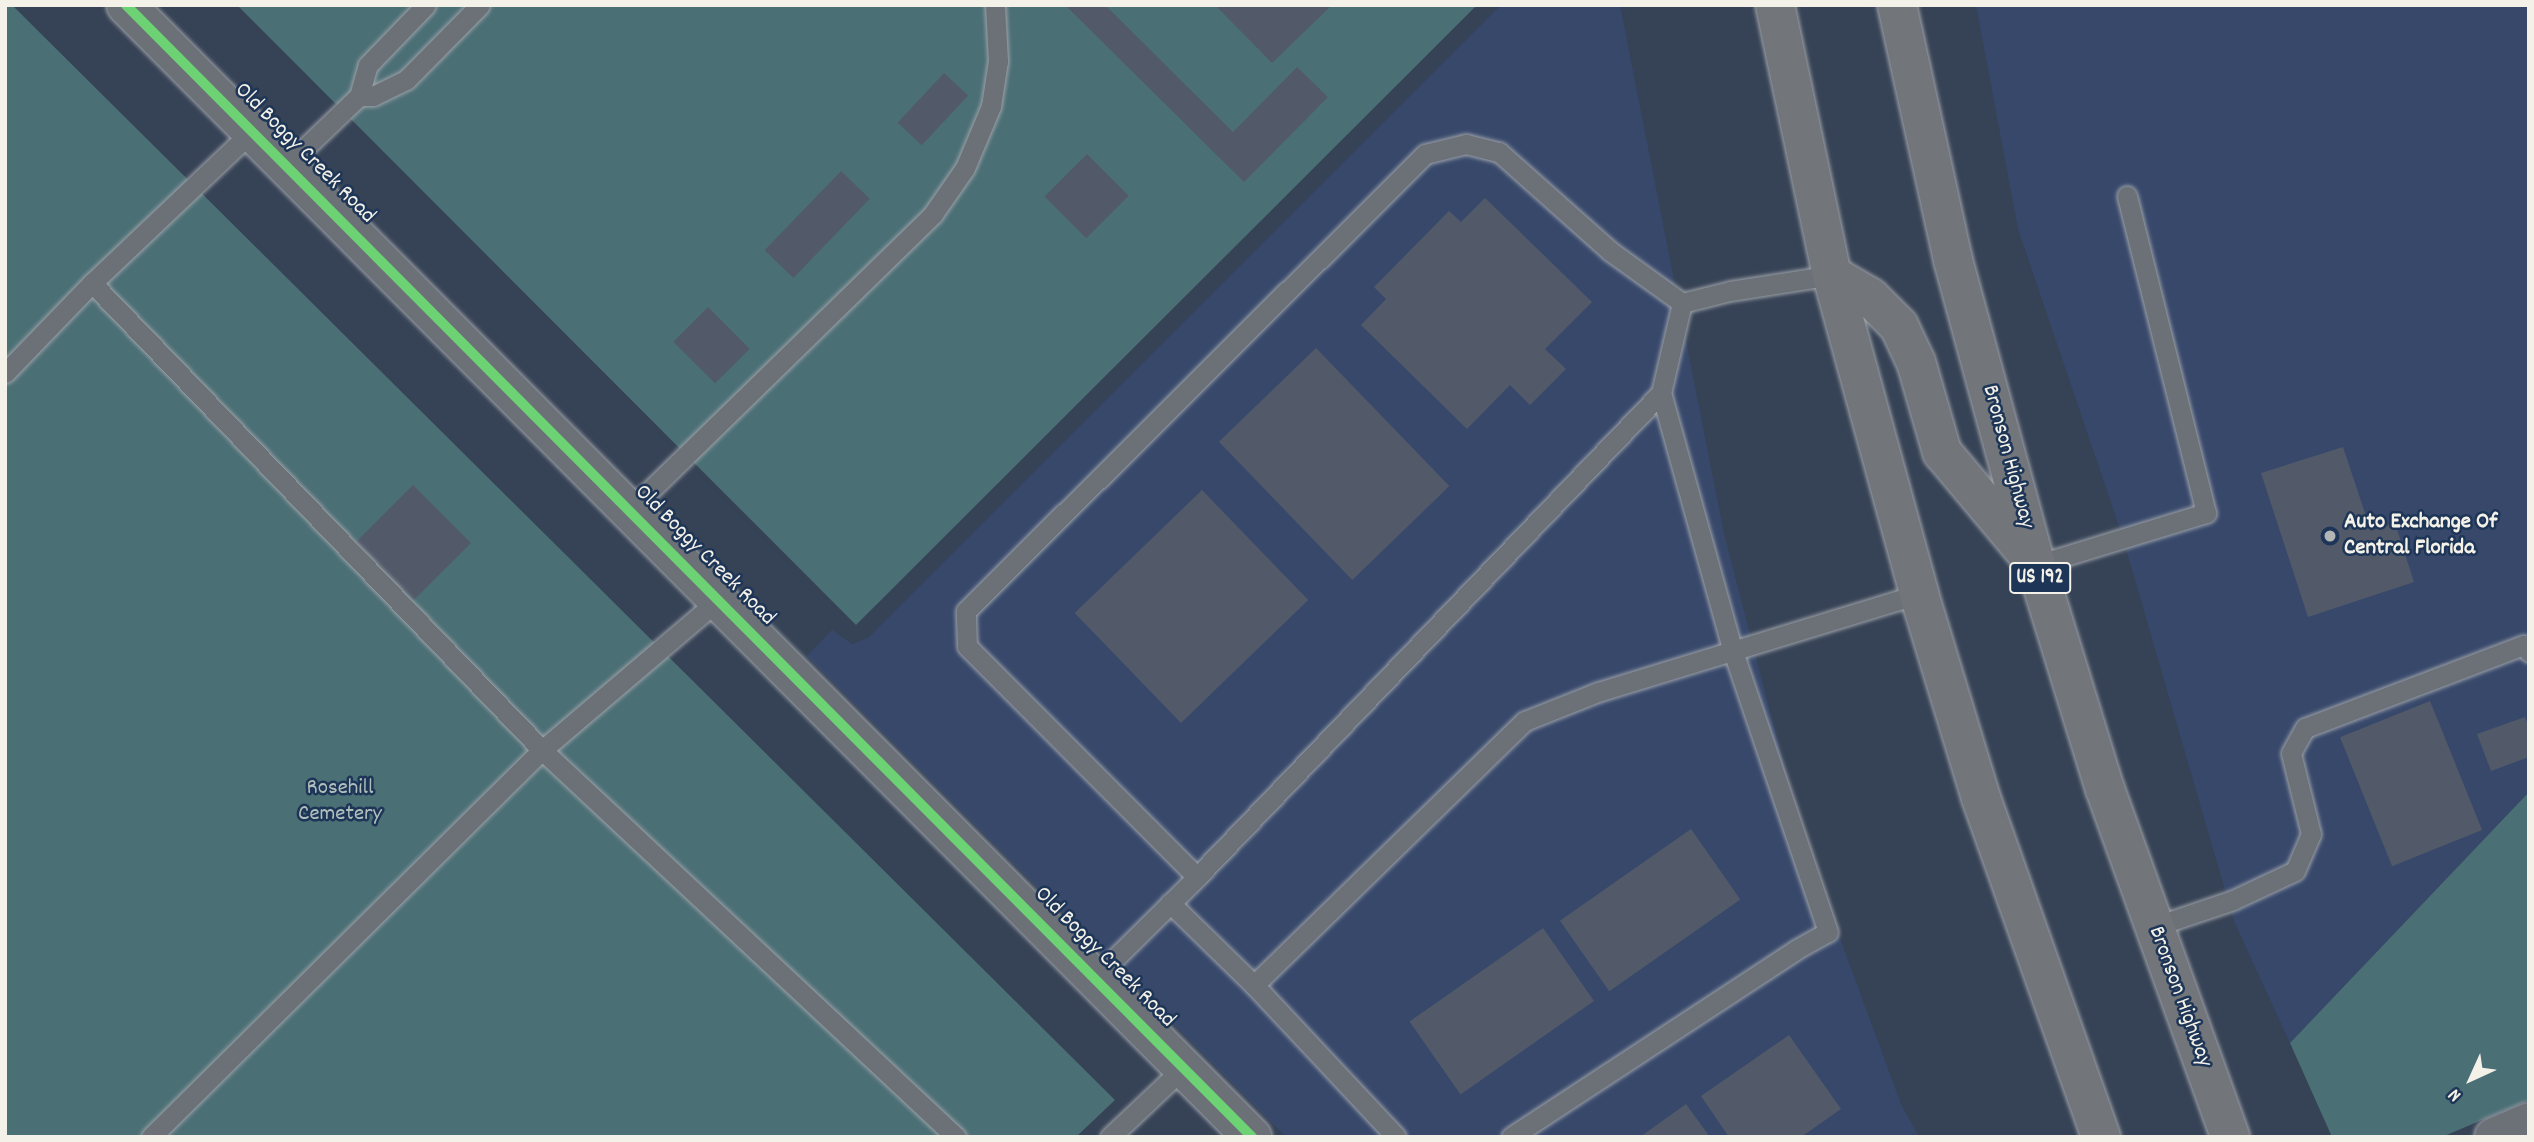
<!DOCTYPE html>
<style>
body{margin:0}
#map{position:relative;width:2534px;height:1142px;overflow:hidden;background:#364255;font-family:Dekko,sans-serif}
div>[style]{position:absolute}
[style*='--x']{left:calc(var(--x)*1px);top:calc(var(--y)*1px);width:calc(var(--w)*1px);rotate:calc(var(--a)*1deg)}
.built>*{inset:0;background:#37486b}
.green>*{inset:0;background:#4a6f75}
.building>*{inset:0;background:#525a6a;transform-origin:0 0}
.roads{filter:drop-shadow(0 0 2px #9ca1a8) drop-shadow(0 0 2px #9ca1a8)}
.service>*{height:19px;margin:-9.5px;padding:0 9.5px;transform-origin:9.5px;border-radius:9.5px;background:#6c7177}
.tertiary>*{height:38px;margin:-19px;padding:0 19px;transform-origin:19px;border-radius:19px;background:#6c7177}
.trunk>*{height:38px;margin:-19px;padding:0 19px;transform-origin:19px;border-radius:19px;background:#72757a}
.cycleway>*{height:10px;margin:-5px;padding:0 5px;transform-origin:5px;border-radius:5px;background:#6cd273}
.dots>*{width:19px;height:19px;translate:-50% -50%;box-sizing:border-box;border:4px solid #1d3557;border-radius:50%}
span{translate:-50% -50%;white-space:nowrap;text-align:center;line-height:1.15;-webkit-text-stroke:5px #1d3557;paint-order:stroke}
.shield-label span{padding:2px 5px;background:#1d3557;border:2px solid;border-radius:5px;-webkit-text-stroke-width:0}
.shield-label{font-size:21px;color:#f4f1e8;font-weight:700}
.street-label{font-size:23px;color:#f4f1e8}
.poi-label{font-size:23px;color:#f4f1e8;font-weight:700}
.left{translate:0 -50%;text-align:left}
.park-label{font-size:23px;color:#b1c0bc}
.frame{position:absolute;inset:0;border:7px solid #f4f1e8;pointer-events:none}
.north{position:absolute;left:2436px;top:1044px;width:70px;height:70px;-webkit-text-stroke:5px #1d3557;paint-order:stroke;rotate:225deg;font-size:19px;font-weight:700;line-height:28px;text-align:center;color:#f4f1e8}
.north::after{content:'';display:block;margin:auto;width:24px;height:32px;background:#f4f1e8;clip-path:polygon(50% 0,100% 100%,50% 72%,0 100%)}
</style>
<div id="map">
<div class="built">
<div style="clip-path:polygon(1501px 5px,1620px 5px,1724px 534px,1803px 838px,1901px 1104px,1919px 1137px,1286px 1137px,807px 656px,832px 630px,852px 644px,868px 638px)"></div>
<div style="clip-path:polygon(1976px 5px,2529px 5px,2529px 792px,2290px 1043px,2234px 921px,2122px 535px,2018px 229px)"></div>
</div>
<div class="green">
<div style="clip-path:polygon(5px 5px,12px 5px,1115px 1100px,1076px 1137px,5px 1137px)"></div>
<div style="clip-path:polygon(237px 5px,1477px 5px,856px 625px)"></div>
<div style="clip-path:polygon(2529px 792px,2529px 1100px,2442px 1137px,2332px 1137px,2290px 1043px)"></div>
</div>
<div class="building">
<div style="clip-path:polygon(1065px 5px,1105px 5px,1233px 132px,1297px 67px,1328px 97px,1244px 182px)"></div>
<div style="clip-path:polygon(1215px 5px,1332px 5px,1272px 63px)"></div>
<div style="left:944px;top:73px;width:33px;height:68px;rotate:43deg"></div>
<div style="left:1087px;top:154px;width:59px;height:60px;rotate:45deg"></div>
<div style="left:841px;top:171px;width:40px;height:110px;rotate:44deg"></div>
<div style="clip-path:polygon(1485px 198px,1592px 302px,1545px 349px,1566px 369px,1530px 405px,1510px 385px,1467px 429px,1361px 325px,1386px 299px,1374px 287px,1449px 211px,1461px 222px)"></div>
<div style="left:708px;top:307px;width:59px;height:49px;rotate:45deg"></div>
<div style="left:1316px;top:348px;width:192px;height:135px;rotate:46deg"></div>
<div style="clip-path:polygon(2343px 447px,2371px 531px,2395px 523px,2414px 582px,2308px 617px,2261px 473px)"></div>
<div style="left:413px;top:485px;width:82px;height:81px;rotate:45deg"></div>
<div style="left:1202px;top:490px;width:153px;height:177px;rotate:46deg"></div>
<div style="left:2430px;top:701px;width:139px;height:97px;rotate:68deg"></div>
<div style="clip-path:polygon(2525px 717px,2529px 728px,2529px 757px,2491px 771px,2477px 734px)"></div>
<div style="left:1691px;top:829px;width:86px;height:160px;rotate:55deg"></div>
<div style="left:1543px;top:928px;width:89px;height:163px;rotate:55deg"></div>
<div style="clip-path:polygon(1789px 1035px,1841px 1109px,1801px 1137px,1729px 1137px,1701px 1096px)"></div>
<div style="clip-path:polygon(1686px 1104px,1710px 1137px,1640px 1137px)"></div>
</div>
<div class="roads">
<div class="service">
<div style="--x:359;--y:96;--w:14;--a:0"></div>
<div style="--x:373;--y:96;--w:37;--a:-26"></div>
<div style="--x:406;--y:80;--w:105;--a:-45.4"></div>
<div style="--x:286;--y:166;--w:101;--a:-43.8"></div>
<div style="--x:359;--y:96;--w:32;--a:-74"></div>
<div style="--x:368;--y:65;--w:83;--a:-46"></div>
<div style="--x:92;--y:283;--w:649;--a:46.06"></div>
<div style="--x:542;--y:750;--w:567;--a:43.07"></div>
<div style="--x:5;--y:373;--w:125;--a:-46"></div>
<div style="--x:92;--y:283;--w:221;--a:-43.5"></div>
<div style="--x:629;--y:511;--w:425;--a:-44.3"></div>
<div style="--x:933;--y:214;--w:56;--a:-55.2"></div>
<div style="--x:965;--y:168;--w:67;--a:-67.2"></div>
<div style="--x:991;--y:106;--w:46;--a:-81.2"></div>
<div style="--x:998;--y:61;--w:56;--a:-93.1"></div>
<div style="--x:2036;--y:565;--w:178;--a:-17"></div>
<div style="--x:2206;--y:513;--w:327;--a:-104"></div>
<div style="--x:1197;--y:877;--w:326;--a:-134.9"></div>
<div style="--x:967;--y:646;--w:35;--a:-92"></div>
<div style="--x:966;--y:611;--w:648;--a:-44.87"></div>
<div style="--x:1425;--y:154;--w:42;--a:-13.7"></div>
<div style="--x:1466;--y:144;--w:34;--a:14"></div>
<div style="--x:1499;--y:152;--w:149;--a:41.7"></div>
<div style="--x:1610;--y:251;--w:89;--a:35.8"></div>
<div style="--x:1170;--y:903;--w:117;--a:44.3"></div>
<div style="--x:1254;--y:985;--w:378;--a:-44.3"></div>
<div style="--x:1525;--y:721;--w:79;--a:-21.7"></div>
<div style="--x:1598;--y:692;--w:336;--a:-17"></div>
<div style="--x:2153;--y:927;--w:84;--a:-18.6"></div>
<div style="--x:2233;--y:900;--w:68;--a:-25.1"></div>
<div style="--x:2295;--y:871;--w:40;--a:-66.6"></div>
<div style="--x:2311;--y:834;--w:83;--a:-103.9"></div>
<div style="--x:2291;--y:753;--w:29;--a:-61"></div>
<div style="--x:2305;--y:728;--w:234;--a:-20.8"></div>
<div style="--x:2524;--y:645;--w:9;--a:54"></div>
<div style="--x:1095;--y:978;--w:144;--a:-44.7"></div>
<div style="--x:1197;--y:877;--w:670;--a:-46.21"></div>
<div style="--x:1661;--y:393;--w:92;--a:-76.9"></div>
<div style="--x:1682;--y:303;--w:49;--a:-14"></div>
<div style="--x:1730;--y:291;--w:103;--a:-8.9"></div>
<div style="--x:1254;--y:985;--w:208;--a:46.9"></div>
<div style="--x:151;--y:1137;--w:550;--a:-44.71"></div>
<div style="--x:542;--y:750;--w:231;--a:-40.4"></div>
<div style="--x:1110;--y:1137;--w:100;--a:-43.4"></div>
<div style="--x:1511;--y:1137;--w:342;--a:-33.3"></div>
<div style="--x:1797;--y:949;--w:35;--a:-29"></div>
<div style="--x:1828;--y:932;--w:296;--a:-108.7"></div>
<div style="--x:1733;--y:652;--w:269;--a:-105.5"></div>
</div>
<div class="tertiary">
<div style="--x:126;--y:5;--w:1597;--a:45.15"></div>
<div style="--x:2494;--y:1137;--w:38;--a:-23"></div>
</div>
<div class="trunk">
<div style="--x:1775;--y:5;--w:276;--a:78.1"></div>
<div style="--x:1832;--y:275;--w:331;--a:74.7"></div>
<div style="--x:1919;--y:594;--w:213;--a:73.1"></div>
<div style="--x:1981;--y:798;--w:360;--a:70.5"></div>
<div style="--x:1897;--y:5;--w:261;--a:77.6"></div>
<div style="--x:1953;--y:260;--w:316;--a:74.8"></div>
<div style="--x:2036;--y:565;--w:234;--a:72.9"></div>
<div style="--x:2105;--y:789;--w:370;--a:70.2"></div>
<div style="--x:1832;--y:275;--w:44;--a:30.1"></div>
<div style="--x:1870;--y:297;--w:41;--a:45"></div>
<div style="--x:1899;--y:326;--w:40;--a:65"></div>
<div style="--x:1916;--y:362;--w:94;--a:73.9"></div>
<div style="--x:1942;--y:452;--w:134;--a:50.1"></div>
</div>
</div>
<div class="cycleway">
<div style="--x:126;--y:5;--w:1597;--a:45.15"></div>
</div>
<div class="dots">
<div style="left:2330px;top:536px;background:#b2b4b5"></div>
</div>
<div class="shield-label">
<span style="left:2040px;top:578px">US 192</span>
</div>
<div class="street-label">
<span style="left:304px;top:154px;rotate:45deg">Old Boggy Creek Road</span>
<span style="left:2007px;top:457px;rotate:75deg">Bronson Highway</span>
<span style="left:704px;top:556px;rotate:45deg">Old Boggy Creek Road</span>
<span style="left:1104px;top:958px;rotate:45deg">Old Boggy Creek Road</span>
<span style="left:2179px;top:997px;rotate:70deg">Bronson Highway</span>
</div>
<div class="poi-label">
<span class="left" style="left:2344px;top:536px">Auto Exchange Of<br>Central Florida</span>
</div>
<div class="park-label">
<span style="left:340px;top:802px">Rosehill<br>Cemetery</span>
</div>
<div class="frame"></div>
<div class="north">N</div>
</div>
